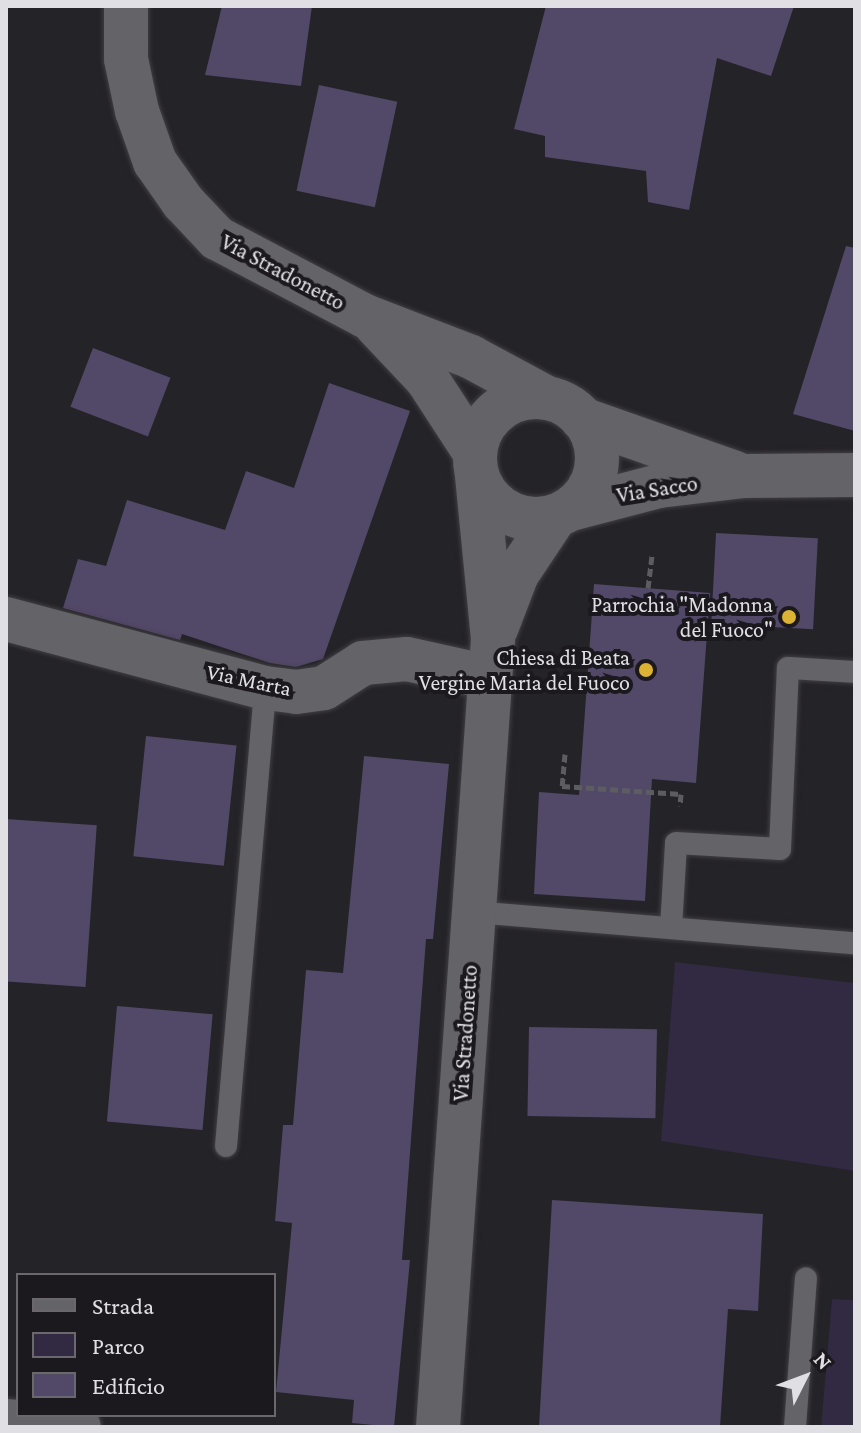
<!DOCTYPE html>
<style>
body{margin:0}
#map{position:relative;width:861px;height:1433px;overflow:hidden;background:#242327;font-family:"Crimson Pro",serif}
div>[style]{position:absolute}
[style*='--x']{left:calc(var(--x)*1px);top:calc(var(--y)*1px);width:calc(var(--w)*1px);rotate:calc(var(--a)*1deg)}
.green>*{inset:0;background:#322942}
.building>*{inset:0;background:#524867;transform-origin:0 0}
.path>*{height:5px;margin-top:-2.5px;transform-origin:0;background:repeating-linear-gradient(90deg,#5d5c60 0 8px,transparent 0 12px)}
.roads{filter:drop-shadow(0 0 2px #403f43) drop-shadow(0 0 2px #403f43)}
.service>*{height:22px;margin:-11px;padding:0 11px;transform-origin:11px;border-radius:11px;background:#646368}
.minor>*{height:44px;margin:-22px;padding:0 22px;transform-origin:22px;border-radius:22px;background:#646368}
.minor>.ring{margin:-22px;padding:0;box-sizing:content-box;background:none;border:44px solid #646368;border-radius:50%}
.dots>*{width:22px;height:22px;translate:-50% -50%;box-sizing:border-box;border:4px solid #1b191e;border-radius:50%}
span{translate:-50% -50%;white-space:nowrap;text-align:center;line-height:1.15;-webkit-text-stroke:8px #1b191e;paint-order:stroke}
.street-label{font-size:22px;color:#e0dfe3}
.poi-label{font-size:22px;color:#e0dfe3}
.right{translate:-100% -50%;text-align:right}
.frame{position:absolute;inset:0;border:8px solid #e0dfe3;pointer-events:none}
.legend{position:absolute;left:16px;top:1273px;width:260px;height:144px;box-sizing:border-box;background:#1b191e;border:2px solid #6a686d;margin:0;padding:10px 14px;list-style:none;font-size:24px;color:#e0dfe3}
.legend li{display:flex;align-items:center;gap:16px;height:40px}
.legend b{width:40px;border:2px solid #6a686d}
.north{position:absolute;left:765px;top:1337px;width:80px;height:80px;-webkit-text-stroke:6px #1b191e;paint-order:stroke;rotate:48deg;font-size:22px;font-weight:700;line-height:32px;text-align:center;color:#e0dfe3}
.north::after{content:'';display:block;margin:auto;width:28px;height:36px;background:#e0dfe3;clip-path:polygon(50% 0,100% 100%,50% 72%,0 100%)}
</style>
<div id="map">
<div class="green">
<div style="clip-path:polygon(675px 962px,855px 983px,855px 1171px,661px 1141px)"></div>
<div style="clip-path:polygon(832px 1299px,855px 1300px,855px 1427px,821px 1427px)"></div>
</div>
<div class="building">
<div style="clip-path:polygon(222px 6px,312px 6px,301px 86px,205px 75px)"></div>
<div style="clip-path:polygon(546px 6px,794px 6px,771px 76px,717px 58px,689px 210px,648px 202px,646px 171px,545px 157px,545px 136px,514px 129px)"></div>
<div style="left:319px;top:85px;width:80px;height:108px;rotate:12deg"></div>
<div style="clip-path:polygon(846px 246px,855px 248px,855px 431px,793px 414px)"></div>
<div style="left:93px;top:348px;width:83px;height:63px;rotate:21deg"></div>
<div style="clip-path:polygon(329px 383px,410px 411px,323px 659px,296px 667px,270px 663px,182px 634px,180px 640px,63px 608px,78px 559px,106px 566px,127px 500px,225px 530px,246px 471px,294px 488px)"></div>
<div style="left:716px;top:533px;width:102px;height:91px;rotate:3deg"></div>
<div style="clip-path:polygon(594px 584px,710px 593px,696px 783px,652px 779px,645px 901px,534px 894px,539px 792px,579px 795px)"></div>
<div style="left:146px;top:736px;width:91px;height:121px;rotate:6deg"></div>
<div style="clip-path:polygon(364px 756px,449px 764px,433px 939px,426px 939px,402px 1260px,410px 1260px,394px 1427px,352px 1423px,354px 1400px,276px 1392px,292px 1223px,275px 1221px,283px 1125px,293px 1125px,306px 970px,343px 973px)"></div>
<div style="left:6px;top:819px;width:91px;height:162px;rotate:4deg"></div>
<div style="left:117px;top:1006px;width:96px;height:116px;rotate:5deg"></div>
<div style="left:529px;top:1027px;width:128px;height:89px;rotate:1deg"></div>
<div style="clip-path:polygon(552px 1200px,763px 1214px,758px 1311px,728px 1309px,720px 1427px,539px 1427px)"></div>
</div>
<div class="path">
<div style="--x:648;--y:588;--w:35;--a:-83"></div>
<div style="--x:565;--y:754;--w:32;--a:95"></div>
<div style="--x:562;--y:786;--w:119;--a:3.8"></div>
<div style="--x:681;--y:794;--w:12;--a:95"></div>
</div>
<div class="roads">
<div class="service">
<div style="--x:474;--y:912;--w:382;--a:4.7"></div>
<div style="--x:671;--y:928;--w:85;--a:-86.6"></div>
<div style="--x:676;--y:843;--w:104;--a:3.3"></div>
<div style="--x:780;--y:849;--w:181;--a:-87.5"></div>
<div style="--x:788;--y:668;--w:67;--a:3.4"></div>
<div style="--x:226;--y:1146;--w:460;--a:-85.1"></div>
<div style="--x:795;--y:1427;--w:149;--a:-85.8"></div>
</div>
<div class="minor">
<div style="--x:126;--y:6;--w:53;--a:90"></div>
<div style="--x:126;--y:59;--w:53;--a:78.1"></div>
<div style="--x:137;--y:111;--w:54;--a:70.6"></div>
<div style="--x:155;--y:162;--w:49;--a:55"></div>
<div style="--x:183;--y:202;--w:50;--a:46.6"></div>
<div style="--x:217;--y:238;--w:167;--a:27.8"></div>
<div style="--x:365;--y:316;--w:114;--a:21.1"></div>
<div style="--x:471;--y:357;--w:86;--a:28.3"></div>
<div style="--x:376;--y:325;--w:74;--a:46.6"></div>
<div style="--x:427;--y:379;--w:88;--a:57"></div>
<div class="ring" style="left:475px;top:397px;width:78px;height:78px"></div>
<div style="--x:582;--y:419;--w:162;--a:19.4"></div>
<div style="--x:571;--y:509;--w:91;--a:-14.6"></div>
<div style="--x:659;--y:486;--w:86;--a:-6.7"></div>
<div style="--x:744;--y:476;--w:111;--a:-0.5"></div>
<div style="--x:6;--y:619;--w:268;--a:14.9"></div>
<div style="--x:265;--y:688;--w:31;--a:7"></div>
<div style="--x:296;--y:692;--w:28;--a:-8"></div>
<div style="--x:324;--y:688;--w:46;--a:-32.7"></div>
<div style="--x:363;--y:663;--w:44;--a:-5.2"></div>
<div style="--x:407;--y:659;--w:83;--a:12.5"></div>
<div style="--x:496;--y:629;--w:59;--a:-69.1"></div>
<div style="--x:517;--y:574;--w:69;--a:-56.3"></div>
<div style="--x:6;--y:1421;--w:73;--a:4.7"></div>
<div style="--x:438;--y:1427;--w:790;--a:-86.01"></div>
<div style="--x:493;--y:639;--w:165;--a:-95.6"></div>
</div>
</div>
<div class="dots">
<div style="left:789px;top:617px;background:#dcb233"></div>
<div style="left:646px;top:670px;background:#dcb233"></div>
</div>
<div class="street-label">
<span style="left:283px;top:272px;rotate:28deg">Via Stradonetto</span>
<span style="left:657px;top:489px;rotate:-9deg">Via Sacco</span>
<span style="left:249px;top:680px;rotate:12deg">Via Marta</span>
<span style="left:465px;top:1033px;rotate:-86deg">Via Stradonetto</span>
</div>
<div class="poi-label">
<span class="right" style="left:773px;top:617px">Parrochia "Madonna<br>del Fuoco"</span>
<span class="right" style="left:630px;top:670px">Chiesa di Beata<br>Vergine Maria del Fuoco</span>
</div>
<div class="frame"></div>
<ul class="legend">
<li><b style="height:10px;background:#646368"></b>Strada</li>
<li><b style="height:22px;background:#322942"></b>Parco</li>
<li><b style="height:22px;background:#524867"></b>Edificio</li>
</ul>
<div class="north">N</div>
</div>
